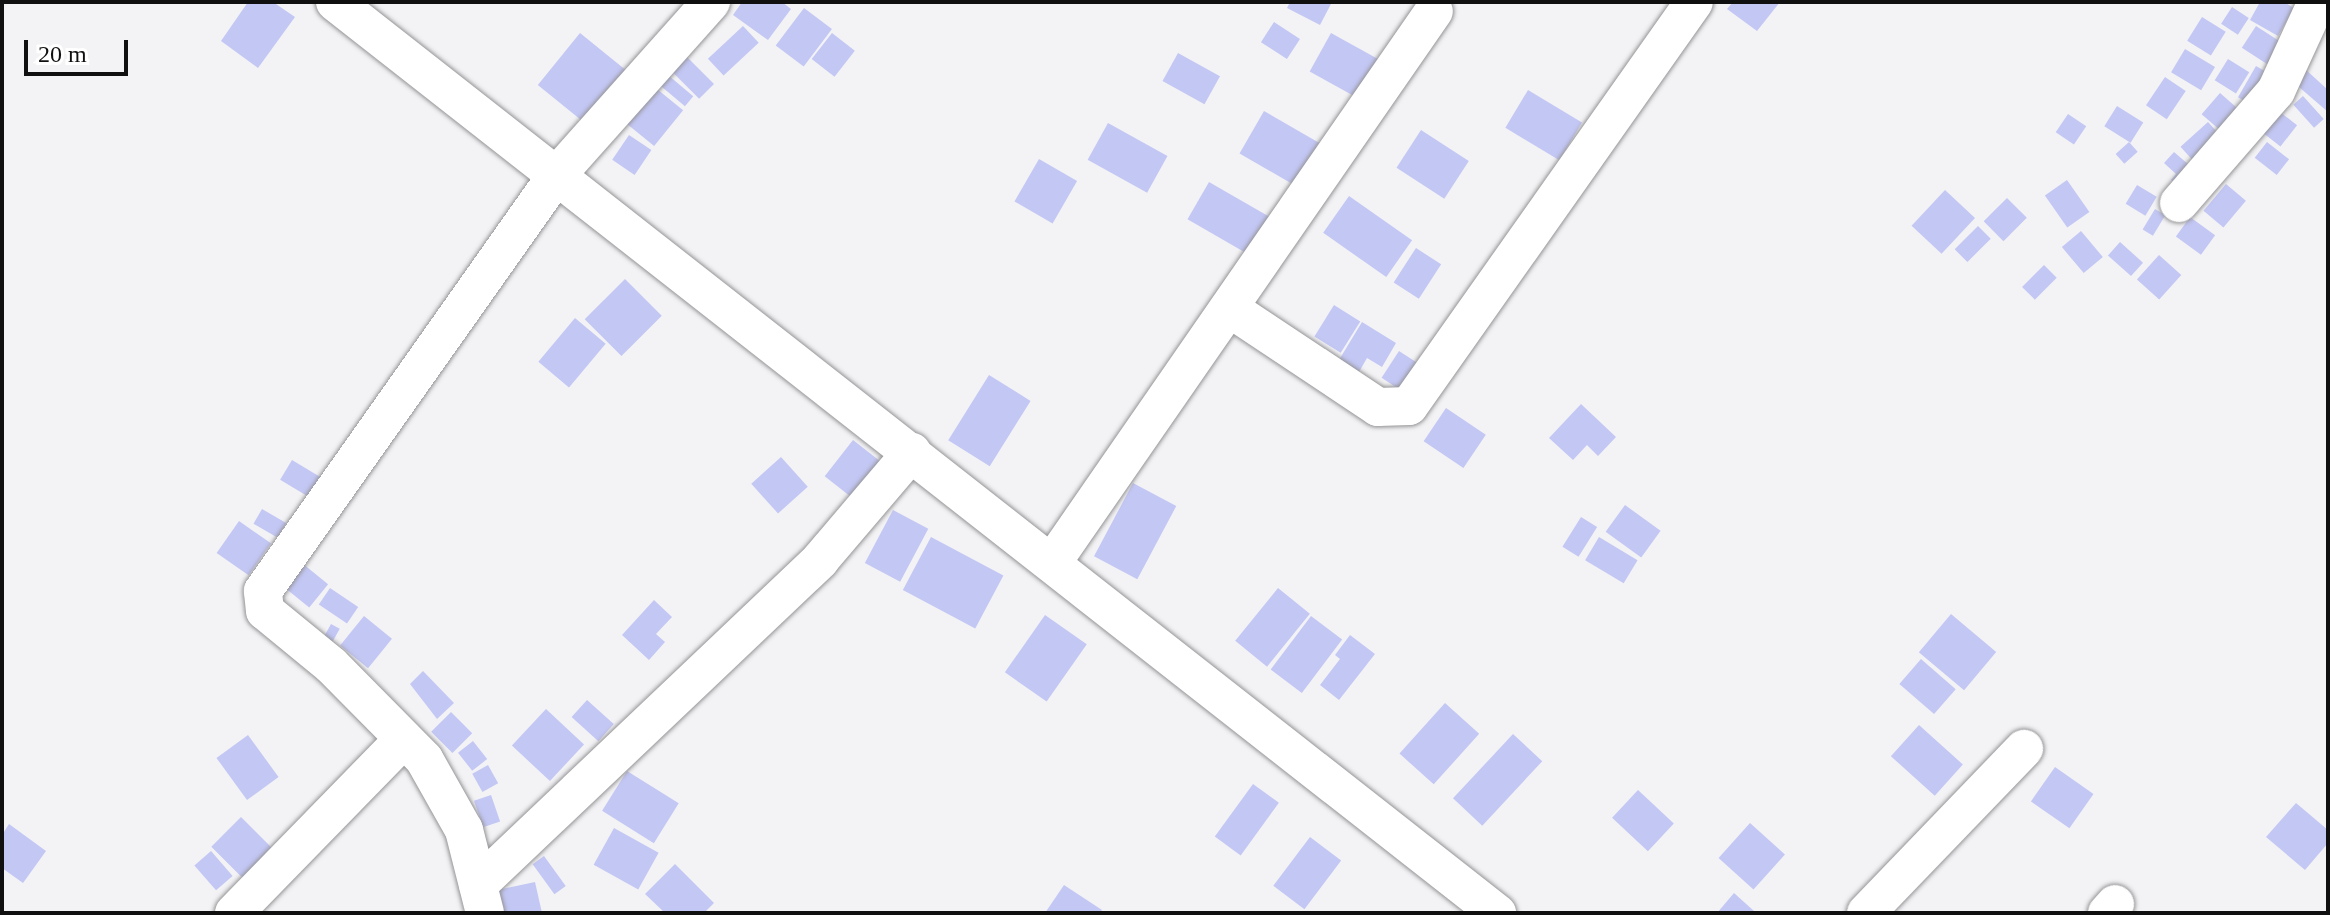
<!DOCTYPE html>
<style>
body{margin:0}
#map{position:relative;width:2330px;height:915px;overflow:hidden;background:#f3f3f5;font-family:Georgia,serif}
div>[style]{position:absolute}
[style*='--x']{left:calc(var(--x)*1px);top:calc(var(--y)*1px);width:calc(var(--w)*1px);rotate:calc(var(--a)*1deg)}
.building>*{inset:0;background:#c3c7f4;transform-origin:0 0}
.roads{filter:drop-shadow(0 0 2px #949497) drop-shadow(0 0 2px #949497)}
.minor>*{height:38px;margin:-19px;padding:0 19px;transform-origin:19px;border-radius:19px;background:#fff}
span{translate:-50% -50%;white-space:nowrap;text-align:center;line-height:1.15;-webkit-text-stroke:8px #fff;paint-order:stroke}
.frame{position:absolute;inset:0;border:4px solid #101011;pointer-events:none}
.scale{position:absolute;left:24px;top:40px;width:104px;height:36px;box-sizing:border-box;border:4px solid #101011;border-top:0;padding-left:10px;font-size:24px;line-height:28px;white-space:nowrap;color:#101011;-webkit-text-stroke:6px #fff;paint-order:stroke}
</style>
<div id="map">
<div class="building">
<div style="clip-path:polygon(248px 2px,273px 2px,295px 17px,258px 68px,221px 41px)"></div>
<div style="clip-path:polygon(742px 2px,782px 2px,791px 9px,768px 40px,733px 15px)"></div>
<div style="clip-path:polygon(1290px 2px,1332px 2px,1320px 25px,1287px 8px)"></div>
<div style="clip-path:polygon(1733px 2px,1780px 2px,1757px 31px,1727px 9px)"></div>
<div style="clip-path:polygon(2260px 2px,2284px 2px,2294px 8px,2278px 36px,2250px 20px)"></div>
<div style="left:2232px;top:7px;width:20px;height:20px;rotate:33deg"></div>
<div style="left:804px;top:8px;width:35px;height:47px;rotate:37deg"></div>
<div style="left:2202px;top:17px;width:28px;height:28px;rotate:32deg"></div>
<div style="left:1274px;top:22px;width:31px;height:24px;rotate:33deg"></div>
<div style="left:743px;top:26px;width:23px;height:48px;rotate:47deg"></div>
<div style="left:2256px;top:26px;width:35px;height:26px;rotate:33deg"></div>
<div style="left:580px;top:33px;width:60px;height:67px;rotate:39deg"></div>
<div style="left:832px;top:33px;width:29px;height:33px;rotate:38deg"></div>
<div style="left:1331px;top:33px;width:62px;height:44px;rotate:29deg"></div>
<div style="left:2185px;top:49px;width:35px;height:27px;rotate:31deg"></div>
<div style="left:1178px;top:53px;width:48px;height:32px;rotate:29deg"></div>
<div style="left:685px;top:55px;width:41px;height:21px;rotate:45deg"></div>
<div style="left:2228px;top:59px;width:25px;height:25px;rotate:32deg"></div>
<div style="left:2256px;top:66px;width:24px;height:36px;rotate:30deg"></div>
<div style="clip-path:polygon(2304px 68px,2328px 90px,2328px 112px,2292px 81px)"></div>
<div style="left:668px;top:75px;width:33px;height:13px;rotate:40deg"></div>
<div style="left:2165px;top:77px;width:25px;height:34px;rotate:34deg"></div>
<div style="left:652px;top:85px;width:40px;height:46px;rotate:39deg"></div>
<div style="left:1528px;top:90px;width:63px;height:44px;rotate:31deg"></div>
<div style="left:2220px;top:93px;width:33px;height:28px;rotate:41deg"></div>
<div style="left:2303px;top:96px;width:31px;height:13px;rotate:48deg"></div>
<div style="left:2117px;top:106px;width:31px;height:24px;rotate:32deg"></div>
<div style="left:2275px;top:108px;width:28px;height:27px;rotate:38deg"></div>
<div style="left:1264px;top:111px;width:67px;height:49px;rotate:30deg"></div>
<div style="left:2068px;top:114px;width:22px;height:22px;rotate:34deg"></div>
<div style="left:2208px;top:122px;width:25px;height:37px;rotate:48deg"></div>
<div style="left:1108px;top:123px;width:68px;height:42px;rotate:29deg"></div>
<div style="left:1421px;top:130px;width:57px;height:45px;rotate:33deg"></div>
<div style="left:629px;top:135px;width:27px;height:30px;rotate:34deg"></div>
<div style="left:2129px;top:142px;width:13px;height:18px;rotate:48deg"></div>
<div style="left:2267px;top:142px;width:28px;height:20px;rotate:38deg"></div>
<div style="clip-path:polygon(2174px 152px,2195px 170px,2180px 188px,2171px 180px,2176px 174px,2164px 163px)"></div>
<div style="left:1039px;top:159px;width:44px;height:49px;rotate:30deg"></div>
<div style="left:2067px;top:180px;width:39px;height:27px;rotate:55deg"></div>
<div style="left:1209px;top:182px;width:75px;height:43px;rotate:30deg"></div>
<div style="left:2226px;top:184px;width:26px;height:35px;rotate:40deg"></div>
<div style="left:2137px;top:185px;width:23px;height:22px;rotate:31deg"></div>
<div style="left:1945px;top:190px;width:41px;height:49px;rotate:43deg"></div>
<div style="left:1349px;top:196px;width:77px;height:45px;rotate:35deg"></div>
<div style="left:2007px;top:198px;width:28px;height:33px;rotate:45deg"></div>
<div style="left:2155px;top:209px;width:12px;height:24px;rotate:31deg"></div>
<div style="left:2190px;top:217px;width:31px;height:24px;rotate:36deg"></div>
<div style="left:1978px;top:226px;width:18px;height:33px;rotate:45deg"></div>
<div style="left:2081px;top:231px;width:34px;height:25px;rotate:50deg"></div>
<div style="left:2120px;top:242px;width:31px;height:18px;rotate:42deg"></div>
<div style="left:1416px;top:248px;width:30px;height:41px;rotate:33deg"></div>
<div style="left:2159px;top:255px;width:30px;height:33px;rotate:42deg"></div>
<div style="left:2044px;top:265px;width:18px;height:31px;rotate:45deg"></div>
<div style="left:625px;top:279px;width:52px;height:57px;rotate:45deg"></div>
<div style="left:1334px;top:305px;width:31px;height:37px;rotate:32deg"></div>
<div style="left:575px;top:318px;width:40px;height:57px;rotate:40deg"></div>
<div style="clip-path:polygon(1362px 322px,1396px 343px,1382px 367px,1367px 358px,1359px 372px,1339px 360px)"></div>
<div style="left:1399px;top:351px;width:35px;height:32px;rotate:33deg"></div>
<div style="left:989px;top:375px;width:49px;height:77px;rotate:32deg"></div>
<div style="clip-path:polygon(1581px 404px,1616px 437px,1598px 456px,1587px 445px,1573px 460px,1549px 438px)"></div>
<div style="left:1446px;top:408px;width:48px;height:40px;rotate:34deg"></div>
<div style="left:853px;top:440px;width:36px;height:46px;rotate:38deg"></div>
<div style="left:781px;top:457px;width:40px;height:40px;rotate:48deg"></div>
<div style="left:292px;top:460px;width:33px;height:23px;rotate:31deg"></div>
<div style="left:1133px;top:483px;width:49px;height:83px;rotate:28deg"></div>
<div style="left:1625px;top:505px;width:44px;height:33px;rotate:36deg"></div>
<div style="left:262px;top:509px;width:28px;height:17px;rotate:30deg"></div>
<div style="left:893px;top:510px;width:40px;height:60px;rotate:28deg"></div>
<div style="left:1581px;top:517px;width:19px;height:35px;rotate:32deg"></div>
<div style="left:239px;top:521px;width:39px;height:39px;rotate:35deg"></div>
<div style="left:931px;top:537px;width:82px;height:60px;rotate:28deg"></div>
<div style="left:1599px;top:537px;width:45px;height:27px;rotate:31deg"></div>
<div style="left:297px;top:559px;width:40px;height:30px;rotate:39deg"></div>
<div style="left:330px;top:588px;width:34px;height:20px;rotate:34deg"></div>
<div style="left:1278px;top:588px;width:41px;height:68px;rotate:39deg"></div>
<div style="clip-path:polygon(654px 600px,672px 617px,656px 634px,665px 642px,649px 660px,622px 635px)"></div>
<div style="left:1951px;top:614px;width:59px;height:50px;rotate:40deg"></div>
<div style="left:1045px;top:615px;width:51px;height:70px;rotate:35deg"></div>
<div style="left:364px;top:616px;width:36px;height:38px;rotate:39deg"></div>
<div style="left:1311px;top:616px;width:39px;height:67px;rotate:37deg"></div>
<div style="left:331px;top:624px;width:10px;height:16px;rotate:29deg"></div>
<div style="clip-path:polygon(1350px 635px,1375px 654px,1339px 700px,1320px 685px,1340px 659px,1335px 655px)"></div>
<div style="left:1921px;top:659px;width:46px;height:33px;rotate:41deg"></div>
<div style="clip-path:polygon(423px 671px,454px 703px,437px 719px,410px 684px)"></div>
<div style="left:587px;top:700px;width:36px;height:23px;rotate:42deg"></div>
<div style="left:1445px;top:703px;width:46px;height:68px;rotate:42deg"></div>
<div style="left:546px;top:709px;width:52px;height:50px;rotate:43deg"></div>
<div style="left:451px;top:712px;width:30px;height:28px;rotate:45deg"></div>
<div style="left:1919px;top:725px;width:59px;height:42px;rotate:42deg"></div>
<div style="left:1513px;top:734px;width:40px;height:88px;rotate:43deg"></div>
<div style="left:248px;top:735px;width:52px;height:39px;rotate:54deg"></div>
<div style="left:473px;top:741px;width:23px;height:19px;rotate:52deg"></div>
<div style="left:488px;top:765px;width:21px;height:18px;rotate:61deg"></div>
<div style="left:2055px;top:767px;width:47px;height:42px;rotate:35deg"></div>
<div style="left:627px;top:771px;width:61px;height:47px;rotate:32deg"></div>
<div style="left:1253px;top:784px;width:32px;height:65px;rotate:36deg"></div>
<div style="left:1638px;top:790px;width:49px;height:38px;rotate:43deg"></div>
<div style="left:491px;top:795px;width:28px;height:18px;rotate:71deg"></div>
<div style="clip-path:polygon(2296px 803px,2328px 830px,2328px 843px,2305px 870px,2266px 837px)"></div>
<div style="left:241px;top:817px;width:47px;height:42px;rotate:45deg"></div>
<div style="left:1750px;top:823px;width:47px;height:47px;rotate:42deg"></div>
<div style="clip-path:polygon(9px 824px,46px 851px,23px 883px,2px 868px,2px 835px)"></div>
<div style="left:614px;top:828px;width:51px;height:42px;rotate:29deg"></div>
<div style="left:1310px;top:837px;width:39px;height:61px;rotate:37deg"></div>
<div style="left:211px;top:851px;width:33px;height:22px;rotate:49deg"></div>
<div style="left:544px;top:856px;width:37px;height:14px;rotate:54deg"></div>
<div style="clip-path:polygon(675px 864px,714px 903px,704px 913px,665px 913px,645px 894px)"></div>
<div style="clip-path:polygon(535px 882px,542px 913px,502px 913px,497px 890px)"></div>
<div style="clip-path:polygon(1064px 885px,1102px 910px,1100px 913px,1045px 913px)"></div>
<div style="clip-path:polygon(1734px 893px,1754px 911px,1752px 913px,1717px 913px)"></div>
</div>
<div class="roads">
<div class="minor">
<div style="--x:335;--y:2;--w:1477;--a:38.1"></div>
<div style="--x:2179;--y:203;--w:148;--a:-49.1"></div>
<div style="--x:2276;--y:91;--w:98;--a:-65.3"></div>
<div style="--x:1229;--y:308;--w:179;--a:33.6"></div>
<div style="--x:1378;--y:407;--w:31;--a:-2"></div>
<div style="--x:1409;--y:406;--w:494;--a:-54.8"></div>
<div style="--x:1052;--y:563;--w:671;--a:-55.32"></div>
<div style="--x:478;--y:885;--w:472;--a:-43.5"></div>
<div style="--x:820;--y:560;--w:142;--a:-49.6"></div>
<div style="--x:234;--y:913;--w:243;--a:-45.7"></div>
<div style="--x:485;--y:913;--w:86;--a:-104.2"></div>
<div style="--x:464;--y:830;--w:81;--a:-119.4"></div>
<div style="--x:424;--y:759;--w:132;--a:-134.7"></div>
<div style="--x:331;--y:665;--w:85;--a:-140.7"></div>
<div style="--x:265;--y:611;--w:20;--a:-96"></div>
<div style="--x:263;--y:591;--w:508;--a:-54.78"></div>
<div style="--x:556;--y:176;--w:233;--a:-48.3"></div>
<div style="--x:1866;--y:913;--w:228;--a:-46.1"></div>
<div style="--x:2107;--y:913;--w:12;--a:-48"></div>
</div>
</div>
<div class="frame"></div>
<div class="scale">20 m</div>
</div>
